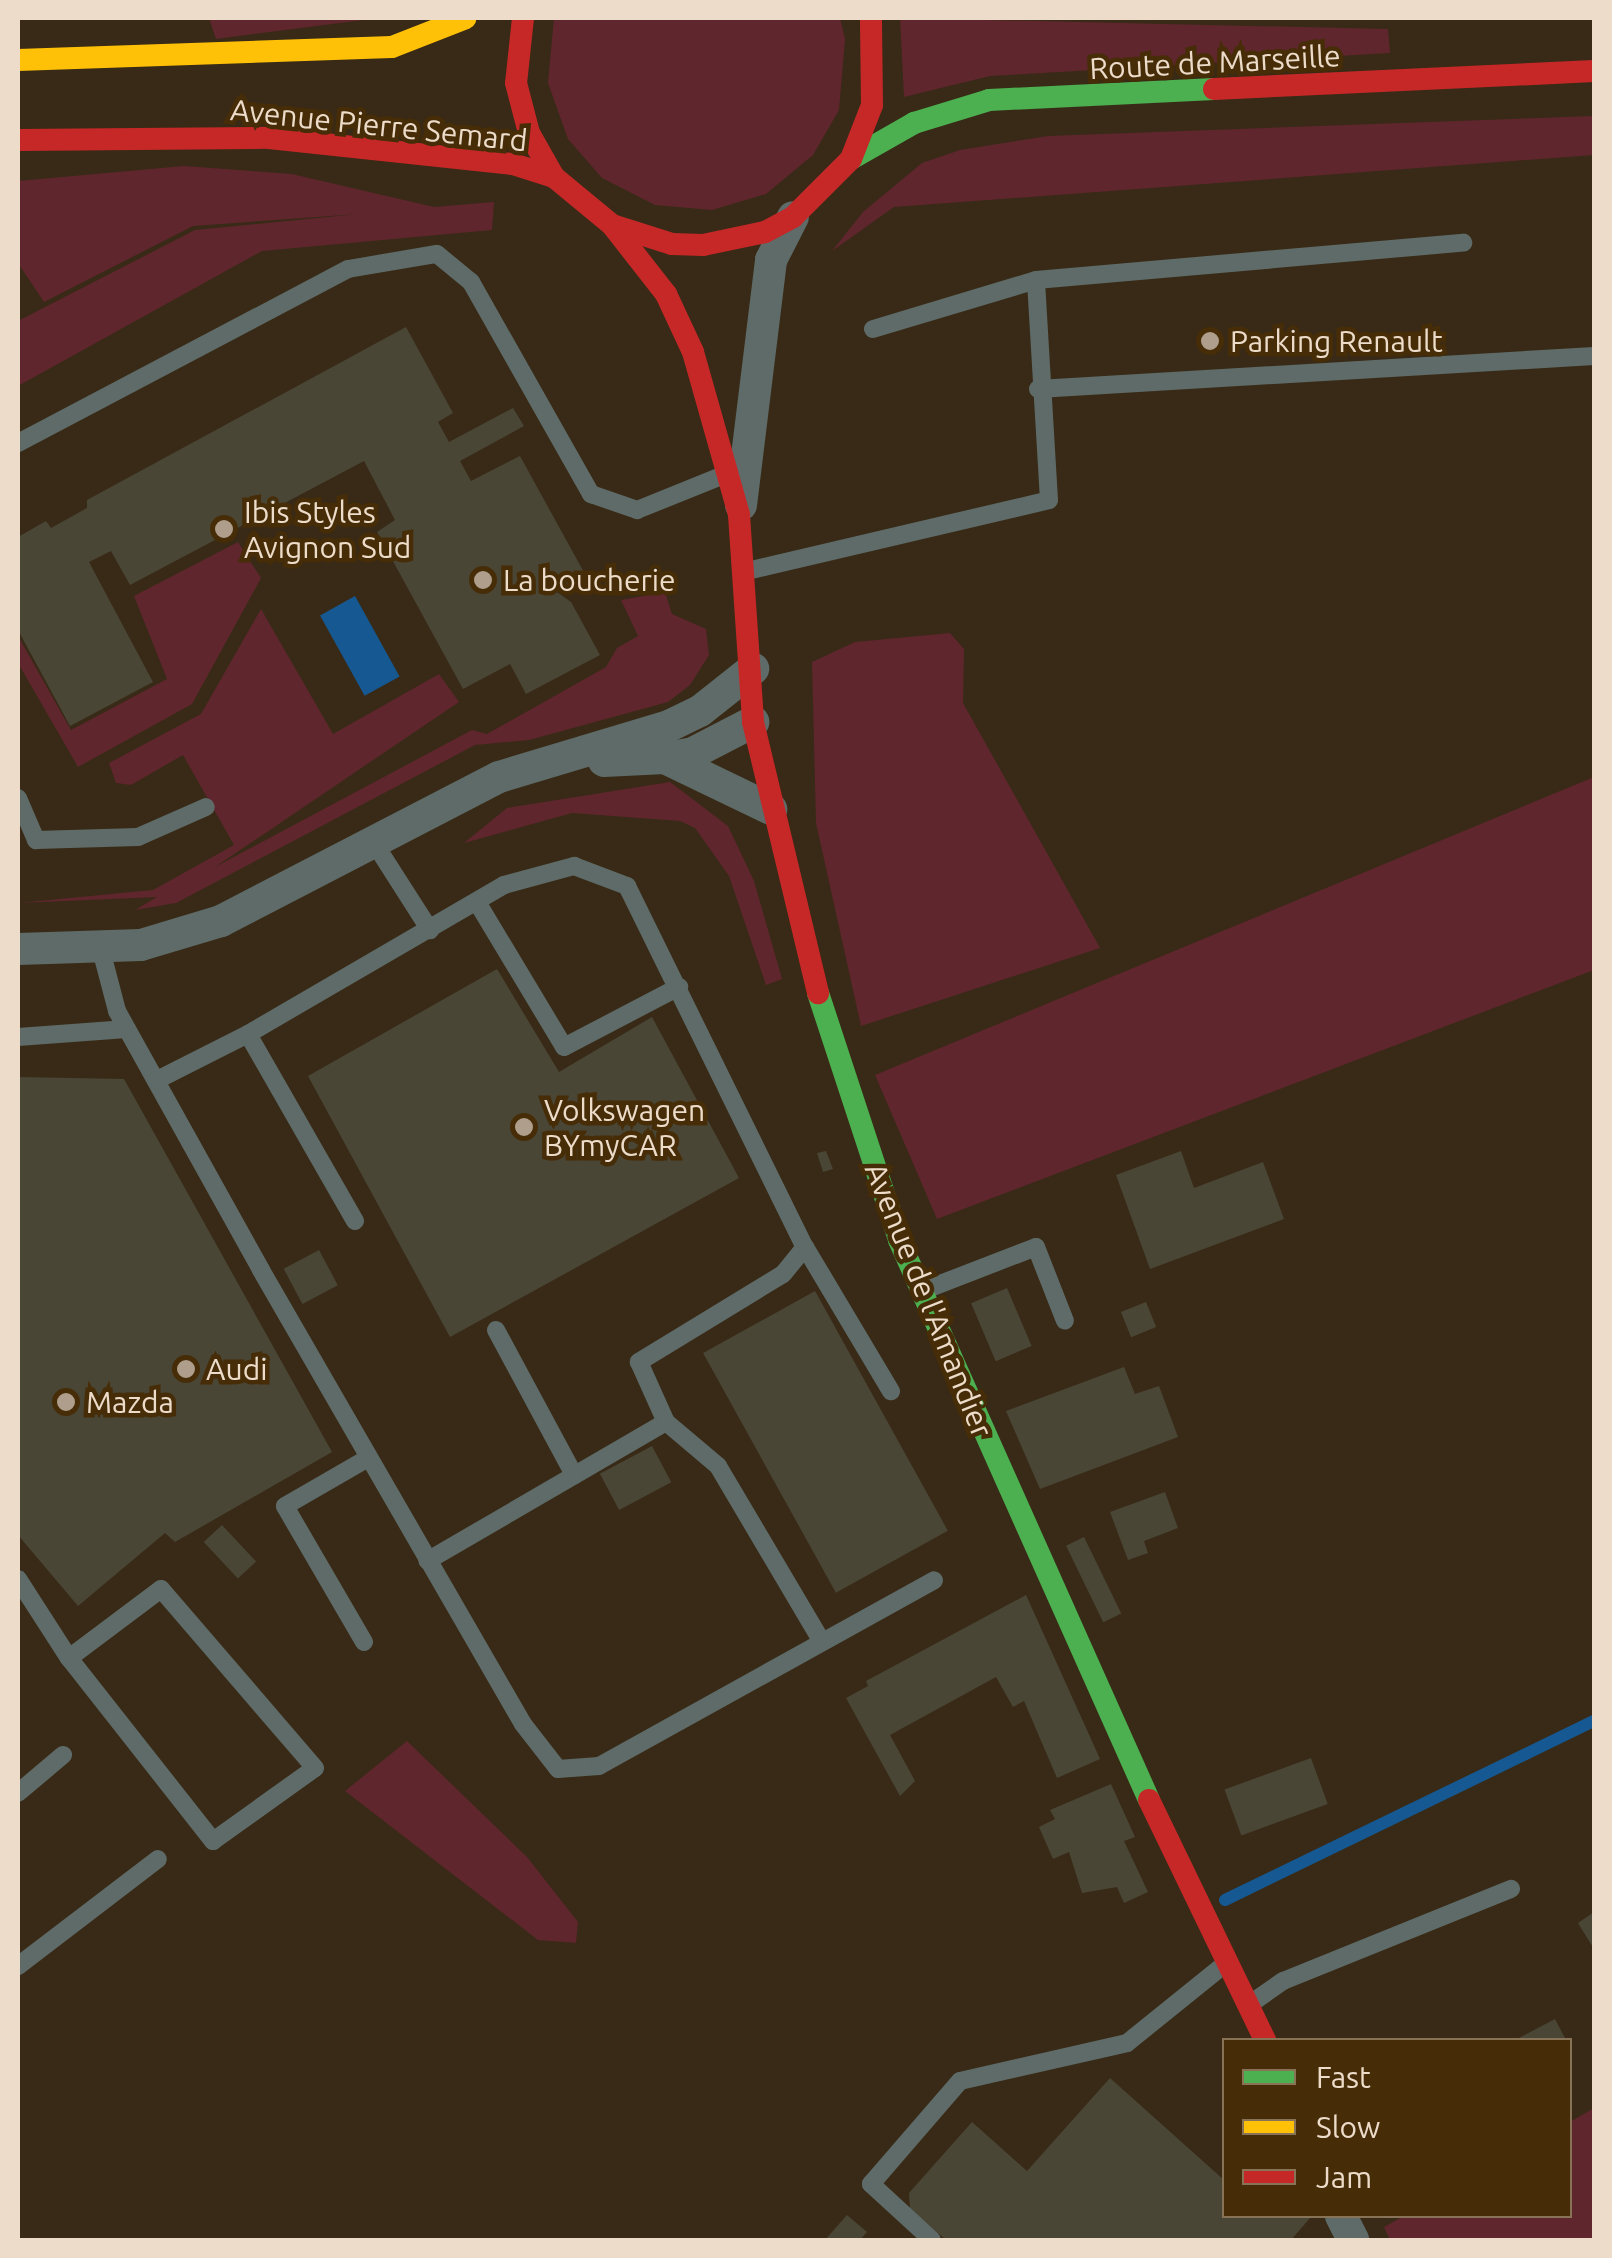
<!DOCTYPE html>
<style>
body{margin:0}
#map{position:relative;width:1612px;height:2258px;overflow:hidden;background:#382a16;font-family:Ubuntu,sans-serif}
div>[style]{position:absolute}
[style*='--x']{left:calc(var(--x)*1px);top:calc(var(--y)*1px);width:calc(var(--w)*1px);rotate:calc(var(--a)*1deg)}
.green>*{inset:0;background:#5f262d}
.water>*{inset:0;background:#165891;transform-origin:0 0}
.stream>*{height:12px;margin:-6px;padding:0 6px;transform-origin:6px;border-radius:6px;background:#165891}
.building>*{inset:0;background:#4a4636;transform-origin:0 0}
.lane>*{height:18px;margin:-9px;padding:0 9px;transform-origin:9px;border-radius:9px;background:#5e6b68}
.street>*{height:32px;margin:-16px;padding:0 16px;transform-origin:16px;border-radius:16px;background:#5e6b68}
.fast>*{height:22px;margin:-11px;padding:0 11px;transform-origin:11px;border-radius:11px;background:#4caf50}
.slow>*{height:22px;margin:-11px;padding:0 11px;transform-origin:11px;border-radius:11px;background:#ffc107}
.jam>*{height:22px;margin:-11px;padding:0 11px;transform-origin:11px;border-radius:11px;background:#c62828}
.dots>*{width:28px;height:28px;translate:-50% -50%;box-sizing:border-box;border:5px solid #462d08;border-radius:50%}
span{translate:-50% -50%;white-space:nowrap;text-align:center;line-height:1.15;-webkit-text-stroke:9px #462d08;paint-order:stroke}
.street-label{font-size:30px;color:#eddcca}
.poi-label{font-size:30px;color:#eddcca}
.left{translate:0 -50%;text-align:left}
.frame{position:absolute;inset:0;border:20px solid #eddcca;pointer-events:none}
.legend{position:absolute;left:1222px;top:2038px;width:350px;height:180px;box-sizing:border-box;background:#462d08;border:2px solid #897356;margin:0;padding:12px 18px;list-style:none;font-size:30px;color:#eddcca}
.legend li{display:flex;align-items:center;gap:20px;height:50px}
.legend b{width:50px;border:2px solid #897356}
</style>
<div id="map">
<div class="green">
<div style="clip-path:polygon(209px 18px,379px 18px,216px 39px)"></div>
<div style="clip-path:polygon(554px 18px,840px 18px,845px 39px,839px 110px,813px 155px,766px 194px,712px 210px,655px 205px,602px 178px,568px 139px,548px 83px)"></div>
<div style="clip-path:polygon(900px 18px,1388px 29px,1390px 53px,990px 76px,904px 97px)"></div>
<div style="clip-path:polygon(1594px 116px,1594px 155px,894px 207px,832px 251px,863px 212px,922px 163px,960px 150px,1048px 136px)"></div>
<div style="clip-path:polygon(184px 166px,292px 174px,434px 207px,494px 202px,492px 230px,262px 251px,18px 386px,18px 321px,195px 230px,359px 214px,193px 226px,44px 302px,18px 263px,18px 181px)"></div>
<div style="clip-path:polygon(238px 542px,261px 578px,192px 704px,78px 767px,18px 663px,18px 636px,71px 730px,167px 679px,134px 596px)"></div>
<div style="clip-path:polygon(665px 592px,672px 614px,706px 629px,709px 655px,690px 685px,668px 702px,529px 740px,475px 745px,176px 903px,135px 910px,157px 897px,18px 903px,153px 890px,234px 845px,183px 755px,131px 785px,116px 783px,109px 763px,201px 714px,261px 609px,333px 734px,439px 674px,459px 702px,215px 867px,472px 730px,487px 734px,606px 667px,617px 648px,638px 636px,621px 600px)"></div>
<div style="clip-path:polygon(950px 633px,964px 649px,963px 703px,1100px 948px,861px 1026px,816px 823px,812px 662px,855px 642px)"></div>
<div style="clip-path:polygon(1594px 777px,1594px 970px,937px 1219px,875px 1075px)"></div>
<div style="clip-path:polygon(670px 782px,728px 826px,754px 881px,782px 979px,766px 985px,729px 876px,695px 828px,680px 821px,572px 813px,464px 843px,507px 808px)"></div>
<div style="clip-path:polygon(407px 1741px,527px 1857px,578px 1922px,576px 1943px,538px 1940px,345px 1791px)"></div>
<div style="clip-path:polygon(1594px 2108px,1594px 2240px,1390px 2240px,1384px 2227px,1404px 2216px,1570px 2216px,1570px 2122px)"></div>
</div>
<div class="water">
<div style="left:355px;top:596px;width:92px;height:40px;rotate:61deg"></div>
</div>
<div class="stream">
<div style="--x:1225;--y:1900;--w:410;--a:-25.9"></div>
</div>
<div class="building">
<div style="clip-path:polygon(406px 327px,453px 413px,438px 422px,449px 442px,513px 408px,524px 426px,460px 461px,471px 481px,520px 456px,586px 576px,557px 592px,571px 602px,600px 655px,526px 694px,510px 664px,463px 689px,377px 532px,395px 520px,364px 461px,130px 585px,111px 551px,89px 562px,153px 682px,70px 726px,18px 630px,18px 537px,46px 521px,51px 528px,87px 508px,87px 500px)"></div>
<div style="clip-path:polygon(497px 969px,559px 1072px,652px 1017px,739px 1178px,450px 1337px,308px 1076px)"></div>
<div style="clip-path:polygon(18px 1077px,124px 1079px,332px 1452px,175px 1542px,165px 1533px,78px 1606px,18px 1535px)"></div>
<div style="clip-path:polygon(826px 1151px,833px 1169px,823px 1172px,817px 1153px)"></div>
<div style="clip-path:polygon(1181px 1151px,1194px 1188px,1263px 1162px,1284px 1219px,1150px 1269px,1116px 1175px)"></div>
<div style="left:319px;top:1250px;width:40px;height:40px;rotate:62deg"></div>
<div style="left:1007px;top:1288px;width:63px;height:39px;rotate:67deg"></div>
<div style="left:815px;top:1291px;width:274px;height:128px;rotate:61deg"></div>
<div style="left:1146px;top:1302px;width:27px;height:27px;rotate:68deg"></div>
<div style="clip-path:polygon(1124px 1367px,1135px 1394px,1159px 1386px,1178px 1437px,1040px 1489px,1006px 1411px)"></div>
<div style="left:652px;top:1446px;width:41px;height:59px;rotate:62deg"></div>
<div style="clip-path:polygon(1165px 1492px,1178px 1528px,1144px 1541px,1148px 1553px,1128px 1560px,1110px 1512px)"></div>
<div style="left:222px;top:1525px;width:50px;height:25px;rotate:47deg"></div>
<div style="left:1084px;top:1537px;width:85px;height:20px;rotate:64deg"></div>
<div style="clip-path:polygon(1026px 1595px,1100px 1759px,1057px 1778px,1024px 1701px,1013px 1707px,996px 1677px,890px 1735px,915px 1781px,900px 1796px,846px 1698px,868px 1686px,866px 1681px)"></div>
<div style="left:1311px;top:1758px;width:49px;height:92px;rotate:70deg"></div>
<div style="clip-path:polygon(1111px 1784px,1135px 1837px,1124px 1841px,1148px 1892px,1124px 1903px,1117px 1887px,1082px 1893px,1069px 1852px,1053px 1859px,1039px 1827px,1055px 1819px,1050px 1810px)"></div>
<div style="clip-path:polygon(1594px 1912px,1594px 1949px,1578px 1923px)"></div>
<div style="clip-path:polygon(1555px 2019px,1566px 2040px,1515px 2040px)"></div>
<div style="clip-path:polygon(1110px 2078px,1224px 2180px,1224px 2216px,1310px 2218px,1291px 2240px,946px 2240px,910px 2209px,909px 2193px,972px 2122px,1027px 2171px)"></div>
<div style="clip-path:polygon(847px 2215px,867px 2232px,860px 2240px,825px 2240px)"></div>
</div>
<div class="lane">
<div style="--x:873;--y:329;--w:170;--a:-16.7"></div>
<div style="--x:1038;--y:389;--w:557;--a:-3.4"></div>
<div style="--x:18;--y:443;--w:373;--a:-27.8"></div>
<div style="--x:348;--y:269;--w:90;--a:-9.6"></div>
<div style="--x:437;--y:254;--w:44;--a:39.5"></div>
<div style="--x:471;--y:282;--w:244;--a:60.5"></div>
<div style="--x:591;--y:494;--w:49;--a:19.2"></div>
<div style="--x:637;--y:510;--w:96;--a:-22"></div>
<div style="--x:747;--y:571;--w:310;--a:-13.2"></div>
<div style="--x:1049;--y:500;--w:220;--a:-93.4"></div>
<div style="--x:1036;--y:280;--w:429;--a:-5"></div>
<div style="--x:18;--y:798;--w:46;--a:66.8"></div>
<div style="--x:36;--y:840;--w:102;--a:-1.7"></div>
<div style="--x:138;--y:837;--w:74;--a:-23.8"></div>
<div style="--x:373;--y:841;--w:106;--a:57.4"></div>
<div style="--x:477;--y:902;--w:169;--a:59"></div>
<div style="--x:564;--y:1047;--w:130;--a:-27.6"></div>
<div style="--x:100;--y:946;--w:67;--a:75.3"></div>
<div style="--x:117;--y:1011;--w:296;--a:60.9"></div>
<div style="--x:261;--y:1270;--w:524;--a:60.01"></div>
<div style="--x:523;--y:1724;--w:57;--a:52.1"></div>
<div style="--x:558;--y:1769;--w:41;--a:-4.2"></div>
<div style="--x:599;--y:1766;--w:383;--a:-29"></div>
<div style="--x:18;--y:1037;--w:109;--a:-4.2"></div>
<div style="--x:157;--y:1080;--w:102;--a:-26.8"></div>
<div style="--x:355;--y:1221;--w:215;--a:-119.8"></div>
<div style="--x:248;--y:1034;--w:296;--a:-30.2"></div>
<div style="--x:504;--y:885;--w:73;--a:-15.2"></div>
<div style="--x:574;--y:866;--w:57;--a:20.7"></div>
<div style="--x:627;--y:886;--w:402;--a:63.8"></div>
<div style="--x:805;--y:1247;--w:35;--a:129"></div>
<div style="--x:783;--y:1274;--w:169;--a:148.6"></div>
<div style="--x:639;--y:1362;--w:66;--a:65.8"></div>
<div style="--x:666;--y:1422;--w:276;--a:149.8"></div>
<div style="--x:805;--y:1247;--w:168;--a:59.2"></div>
<div style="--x:922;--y:1291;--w:122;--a:-21.1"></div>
<div style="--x:1036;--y:1247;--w:79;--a:68.6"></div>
<div style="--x:496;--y:1330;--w:165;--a:61.7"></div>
<div style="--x:666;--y:1422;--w:68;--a:40.2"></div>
<div style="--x:718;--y:1466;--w:204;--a:59.4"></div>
<div style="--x:18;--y:1579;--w:94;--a:57.2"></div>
<div style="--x:69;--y:1658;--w:233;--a:51.8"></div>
<div style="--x:213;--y:1841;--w:125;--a:-35.6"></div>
<div style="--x:315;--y:1768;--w:236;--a:-130.7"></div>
<div style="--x:161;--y:1589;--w:115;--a:143.1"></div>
<div style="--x:364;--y:1642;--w:157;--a:-120.2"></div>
<div style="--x:285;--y:1506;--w:96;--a:-30"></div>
<div style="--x:18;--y:1793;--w:59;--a:-40.2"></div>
<div style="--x:18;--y:1966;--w:176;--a:-37.4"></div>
<div style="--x:1250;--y:2004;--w:40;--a:-34.9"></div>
<div style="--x:1283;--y:1981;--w:246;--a:-22"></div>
<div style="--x:932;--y:2240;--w:83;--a:-137.4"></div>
<div style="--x:871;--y:2184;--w:136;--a:-49.2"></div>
<div style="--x:960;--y:2081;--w:171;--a:-12.8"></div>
<div style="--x:1127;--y:2043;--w:127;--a:-38.9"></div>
</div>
<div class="street">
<div style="--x:741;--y:505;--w:247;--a:-83"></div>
<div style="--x:771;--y:260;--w:48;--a:-62.9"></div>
<div style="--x:665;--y:758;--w:28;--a:-10"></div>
<div style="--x:693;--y:753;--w:68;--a:-27.3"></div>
<div style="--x:604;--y:761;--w:61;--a:-2.8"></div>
<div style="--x:665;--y:758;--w:118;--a:25.7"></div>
<div style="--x:18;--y:949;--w:123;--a:-1.9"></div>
<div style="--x:141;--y:945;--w:84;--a:-16.7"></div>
<div style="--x:221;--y:921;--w:313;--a:-27.4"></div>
<div style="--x:499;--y:777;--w:177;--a:-16.7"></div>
<div style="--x:669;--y:726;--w:34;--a:-26"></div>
<div style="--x:700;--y:711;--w:68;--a:-38.4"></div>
<div style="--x:1341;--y:2216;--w:27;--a:63"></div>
</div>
<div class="fast">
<div style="--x:851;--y:159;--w:73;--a:-29.7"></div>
<div style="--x:914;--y:123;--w:78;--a:-17"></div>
<div style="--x:989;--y:100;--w:225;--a:-2.8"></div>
<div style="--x:818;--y:993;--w:260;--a:71.8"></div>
<div style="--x:899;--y:1240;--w:613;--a:65.94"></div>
</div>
<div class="slow">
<div style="--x:18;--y:60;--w:374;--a:-2"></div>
<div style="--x:392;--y:47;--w:79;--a:-21.4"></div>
</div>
<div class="jam">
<div style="--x:523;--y:18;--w:65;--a:96.1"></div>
<div style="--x:516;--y:83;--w:52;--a:75.4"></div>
<div style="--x:529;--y:133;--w:51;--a:60.4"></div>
<div style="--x:554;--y:177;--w:75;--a:39.6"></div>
<div style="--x:612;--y:225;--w:63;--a:17.6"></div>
<div style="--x:672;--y:244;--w:31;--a:2"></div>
<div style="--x:703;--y:245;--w:63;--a:-11.8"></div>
<div style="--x:765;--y:232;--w:32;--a:-28"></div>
<div style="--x:793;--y:217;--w:82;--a:-45"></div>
<div style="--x:851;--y:159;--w:58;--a:-68.7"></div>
<div style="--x:872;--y:105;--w:87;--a:-90.7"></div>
<div style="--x:1214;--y:89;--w:380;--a:-2.7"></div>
<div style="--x:18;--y:140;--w:251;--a:-0.5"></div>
<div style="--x:269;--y:138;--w:245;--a:6.1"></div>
<div style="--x:513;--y:164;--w:43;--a:17.6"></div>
<div style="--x:612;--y:225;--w:88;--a:52"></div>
<div style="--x:666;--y:294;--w:64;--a:65"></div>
<div style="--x:693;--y:352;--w:169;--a:74.2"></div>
<div style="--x:739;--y:515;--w:207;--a:86.1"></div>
<div style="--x:753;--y:722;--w:279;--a:76.5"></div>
<div style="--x:1149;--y:1800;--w:267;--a:64.2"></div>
</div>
<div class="dots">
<div style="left:1210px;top:341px;background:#ae9e8b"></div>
<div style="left:224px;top:529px;background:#ae9e8b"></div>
<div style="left:483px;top:580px;background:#ae9e8b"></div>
<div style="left:524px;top:1127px;background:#ae9e8b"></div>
<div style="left:186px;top:1369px;background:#ae9e8b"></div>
<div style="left:66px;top:1402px;background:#ae9e8b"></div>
</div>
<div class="street-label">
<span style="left:1215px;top:62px;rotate:-3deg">Route de Marseille</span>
<span style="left:379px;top:125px;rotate:6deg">Avenue Pierre Semard</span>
<span style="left:929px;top:1300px;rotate:68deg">Avenue de l'Amandier</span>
</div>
<div class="poi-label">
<span class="left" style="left:1230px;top:341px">Parking Renault</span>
<span class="left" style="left:244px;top:529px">Ibis Styles<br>Avignon Sud</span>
<span class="left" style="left:503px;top:580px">La boucherie</span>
<span class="left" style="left:544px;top:1127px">Volkswagen<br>BYmyCAR</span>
<span class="left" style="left:206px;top:1369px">Audi</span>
<span class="left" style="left:86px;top:1402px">Mazda</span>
</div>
<div class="frame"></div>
<ul class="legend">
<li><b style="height:12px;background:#4caf50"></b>Fast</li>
<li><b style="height:12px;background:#ffc107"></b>Slow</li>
<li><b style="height:12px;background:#c62828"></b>Jam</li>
</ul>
</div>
